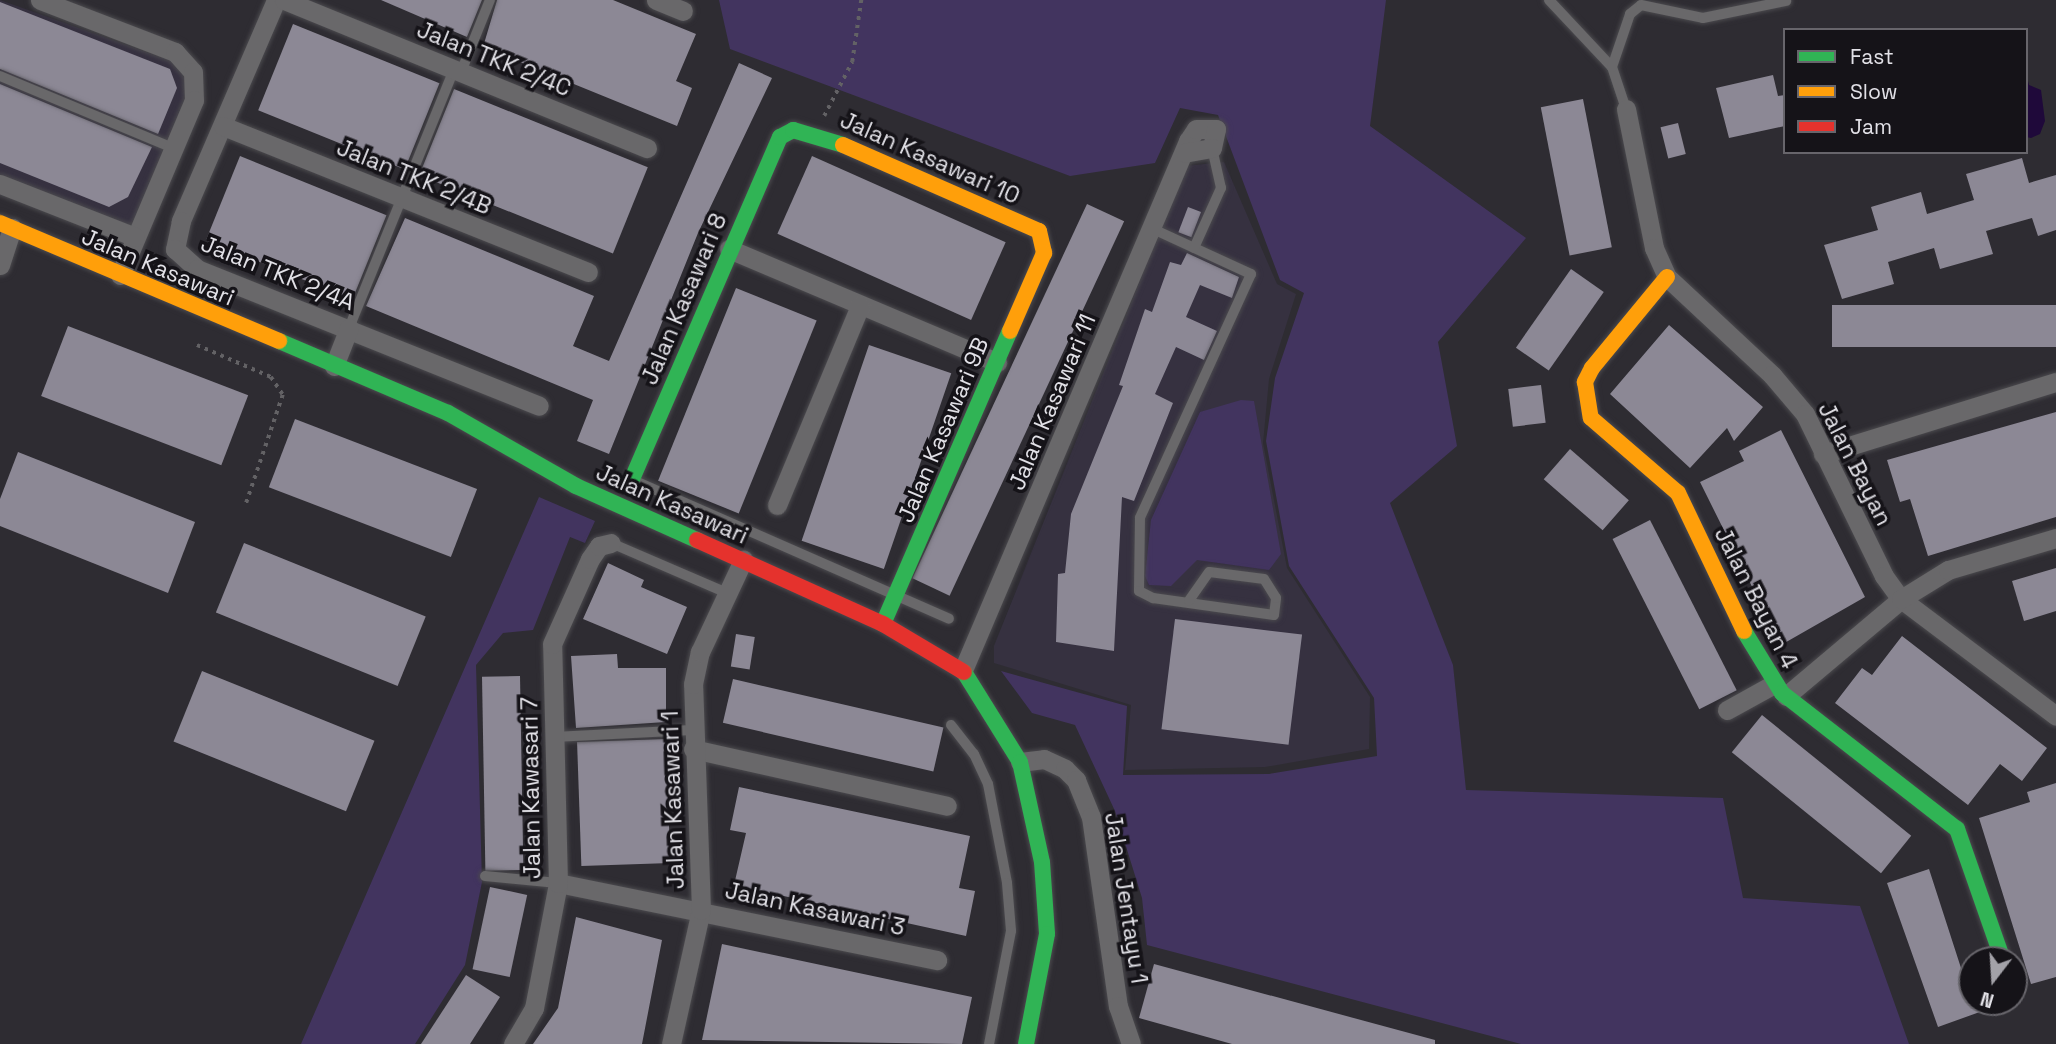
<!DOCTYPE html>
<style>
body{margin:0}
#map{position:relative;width:2056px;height:1044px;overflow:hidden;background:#2e2c32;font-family:"Space Grotesk",sans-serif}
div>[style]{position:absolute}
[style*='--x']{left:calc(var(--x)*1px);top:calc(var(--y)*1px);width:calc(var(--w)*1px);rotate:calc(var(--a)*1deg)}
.built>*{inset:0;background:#363140}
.green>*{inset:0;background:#42345f}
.water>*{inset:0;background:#1f093a}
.building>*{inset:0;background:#8c8895;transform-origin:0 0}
.path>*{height:3.5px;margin-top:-1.75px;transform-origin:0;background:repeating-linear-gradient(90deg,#636265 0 3.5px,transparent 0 8.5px)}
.roads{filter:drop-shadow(0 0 2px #4b4a4e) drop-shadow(0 0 2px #4b4a4e)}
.lane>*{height:10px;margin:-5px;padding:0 5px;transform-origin:5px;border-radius:5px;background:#69686a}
.street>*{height:19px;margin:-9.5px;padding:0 9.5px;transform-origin:9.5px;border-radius:9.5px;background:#69686a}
.fast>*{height:16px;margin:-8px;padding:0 8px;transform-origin:8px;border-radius:8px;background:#30b455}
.slow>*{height:16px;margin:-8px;padding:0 8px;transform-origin:8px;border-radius:8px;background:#ff9f0a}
.jam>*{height:16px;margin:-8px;padding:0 8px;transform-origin:8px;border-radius:8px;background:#e5322d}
span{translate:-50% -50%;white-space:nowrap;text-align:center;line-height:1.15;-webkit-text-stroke:7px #151318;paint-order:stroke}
.street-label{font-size:23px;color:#e2e1e7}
.legend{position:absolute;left:1783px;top:28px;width:245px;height:126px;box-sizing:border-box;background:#151318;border:2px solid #67656b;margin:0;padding:9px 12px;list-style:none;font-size:21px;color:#e2e1e7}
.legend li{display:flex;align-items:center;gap:14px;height:35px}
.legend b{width:35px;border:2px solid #67656b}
.north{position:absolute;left:1958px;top:946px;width:70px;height:70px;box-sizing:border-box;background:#151318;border:2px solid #67656b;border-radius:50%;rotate:197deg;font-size:19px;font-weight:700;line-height:28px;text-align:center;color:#e2e1e7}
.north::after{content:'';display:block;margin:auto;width:24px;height:32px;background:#a3a2a8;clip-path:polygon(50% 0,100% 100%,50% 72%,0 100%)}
</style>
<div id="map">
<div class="built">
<div style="clip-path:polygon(0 0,177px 63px,187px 78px,188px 99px,131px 229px,0 177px)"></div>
<div style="clip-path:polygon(1224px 162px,1277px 284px,1296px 294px,1269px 379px,1263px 443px,1287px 568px,1370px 697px,1369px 749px,1265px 767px,1125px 770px,1131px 705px,994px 663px,994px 646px,1186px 166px)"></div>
</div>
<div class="green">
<div style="clip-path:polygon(719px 0,1386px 0,1370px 126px,1526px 238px,1438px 342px,1457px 446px,1390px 503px,1453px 665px,1466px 790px,1723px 798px,1743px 898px,1860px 906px,1909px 1044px,1521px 1044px,1147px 945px,1142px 898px,1115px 811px,1075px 725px,1032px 713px,1001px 671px,1127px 706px,1123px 775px,1269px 774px,1377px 756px,1374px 698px,1289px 566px,1266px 441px,1275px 378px,1304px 293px,1280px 280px,1218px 115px,1180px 108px,1155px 163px,1070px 176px,730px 49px)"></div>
<div style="clip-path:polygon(1241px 400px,1254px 401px,1281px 554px,1269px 570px,1197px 560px,1171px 586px,1149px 585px,1145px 576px,1151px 520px,1200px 412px)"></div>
<div style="clip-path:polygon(539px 497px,595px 521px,585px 543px,570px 537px,533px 630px,503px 633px,476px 665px,482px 882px,465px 965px,415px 1044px,301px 1044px)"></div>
</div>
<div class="water">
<div style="clip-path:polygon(2026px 73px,2029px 85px,2041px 90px,2045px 121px,2040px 134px,2031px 138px,2026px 137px)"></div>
</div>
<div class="building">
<div style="clip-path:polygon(381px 0,482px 0,467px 37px)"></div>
<div style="clip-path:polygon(497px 0,613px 0,696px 34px,676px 81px,692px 88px,677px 126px,483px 47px)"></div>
<div style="clip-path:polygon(0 2px,170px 69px,177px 88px,158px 134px,0 69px)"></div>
<div style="left:293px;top:24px;width:158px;height:93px;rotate:22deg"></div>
<div style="clip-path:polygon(739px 63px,772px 78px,698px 233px,609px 454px,577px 441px,593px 400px,366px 306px,405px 218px,594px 296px,573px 346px,609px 361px)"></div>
<div style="clip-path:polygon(1773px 75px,1778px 96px,1785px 95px,1785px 126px,1729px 138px,1716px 88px)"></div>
<div style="clip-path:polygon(0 84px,152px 147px,128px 197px,109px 207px,0 163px)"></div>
<div style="left:454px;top:89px;width:209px;height:93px;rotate:22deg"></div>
<div style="left:1583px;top:99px;width:151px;height:43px;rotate:79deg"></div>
<div style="left:1678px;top:123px;width:32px;height:18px;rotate:76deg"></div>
<div style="left:240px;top:156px;width:158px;height:91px;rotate:22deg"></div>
<div style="left:812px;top:156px;width:212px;height:85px;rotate:24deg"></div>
<div style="clip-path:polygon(2022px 158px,2029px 183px,2056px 175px,2056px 230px,2038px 236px,2032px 218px,1986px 231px,1993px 254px,1940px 269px,1934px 248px,1888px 262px,1894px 284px,1842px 299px,1824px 245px,1878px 230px,1871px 207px,1921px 192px,1927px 214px,1974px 200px,1966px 174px)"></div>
<div style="left:1087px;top:204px;width:41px;height:413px;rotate:25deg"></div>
<div style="left:1188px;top:207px;width:14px;height:27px;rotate:21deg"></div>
<div style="clip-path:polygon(1187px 253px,1239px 277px,1232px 298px,1200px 285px,1186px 317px,1217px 331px,1204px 360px,1176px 347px,1155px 394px,1173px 403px,1134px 501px,1122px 497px,1114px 651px,1056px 642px,1058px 574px,1065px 573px,1071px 514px,1123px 386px,1119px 385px,1145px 309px,1152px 312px,1170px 262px,1181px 265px)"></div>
<div style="left:1571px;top:269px;width:40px;height:96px;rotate:35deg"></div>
<div style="left:736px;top:288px;width:87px;height:208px;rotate:22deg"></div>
<div style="left:2056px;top:305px;width:42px;height:224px;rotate:90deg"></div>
<div style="clip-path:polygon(1669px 325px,1763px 407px,1734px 441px,1727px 428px,1690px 468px,1610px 394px)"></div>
<div style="left:68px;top:326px;width:193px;height:75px;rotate:21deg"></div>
<div style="left:869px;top:345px;width:87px;height:207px;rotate:19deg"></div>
<div style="left:1541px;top:385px;width:38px;height:33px;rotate:83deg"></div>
<div style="clip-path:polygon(2056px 412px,2056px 517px,1928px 556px,1910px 499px,1900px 502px,1887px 460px)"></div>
<div style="left:295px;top:419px;width:195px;height:73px;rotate:21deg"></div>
<div style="clip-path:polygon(1781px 430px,1865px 597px,1781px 645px,1700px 482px,1744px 461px,1739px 451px)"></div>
<div style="left:1570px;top:449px;width:78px;height:40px;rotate:41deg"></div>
<div style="clip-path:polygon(18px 452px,195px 522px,168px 593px,0 526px,0 499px)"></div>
<div style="left:1650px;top:520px;width:191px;height:42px;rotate:63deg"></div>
<div style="left:244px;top:543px;width:196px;height:75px;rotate:22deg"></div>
<div style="clip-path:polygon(608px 563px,644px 580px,641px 587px,687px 607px,667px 654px,583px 619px)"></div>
<div style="clip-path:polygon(2056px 568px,2056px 611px,2024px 621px,2012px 581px)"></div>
<div style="left:1175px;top:619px;width:128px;height:111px;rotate:7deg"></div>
<div style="left:736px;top:634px;width:19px;height:33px;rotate:9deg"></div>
<div style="clip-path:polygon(1902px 636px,2047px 748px,2022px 781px,2000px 764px,1968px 805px,1835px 703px,1862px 668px,1872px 675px)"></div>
<div style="clip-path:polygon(617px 654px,618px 668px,666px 668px,666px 722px,576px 728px,571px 656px)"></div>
<div style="left:202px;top:671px;width:186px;height:76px;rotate:22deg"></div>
<div style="left:520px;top:676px;width:194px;height:38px;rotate:89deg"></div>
<div style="left:733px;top:679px;width:216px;height:45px;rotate:13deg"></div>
<div style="left:1762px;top:715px;width:192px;height:48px;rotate:39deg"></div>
<div style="left:666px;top:739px;width:124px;height:89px;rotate:88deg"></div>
<div style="clip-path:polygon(2056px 783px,2056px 977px,2031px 984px,1979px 818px,2030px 802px,2027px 792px)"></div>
<div style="clip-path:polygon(739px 787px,970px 836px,959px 888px,975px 891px,966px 936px,734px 885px,746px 833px,730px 830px)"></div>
<div style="clip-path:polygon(1929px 869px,1972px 1002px,2002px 1004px,1938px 1027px,1887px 883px)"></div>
<div style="left:490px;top:887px;width:38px;height:84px;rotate:12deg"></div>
<div style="clip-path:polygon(576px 917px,662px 940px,642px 1044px,533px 1044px,558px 1008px)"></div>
<div style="clip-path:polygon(722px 944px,972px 997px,962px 1044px,702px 1040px)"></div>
<div style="clip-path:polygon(1154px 964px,1435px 1040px,1435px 1044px,1232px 1044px,1139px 1018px)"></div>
<div style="clip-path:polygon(466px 975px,500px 997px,470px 1044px,421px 1044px)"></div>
</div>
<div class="path">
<div style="--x:824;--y:116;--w:61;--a:-62.6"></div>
<div style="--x:852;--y:62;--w:63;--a:-81.7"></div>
<div style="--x:197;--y:345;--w:81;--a:23.4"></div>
<div style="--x:271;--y:377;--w:22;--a:56"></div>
<div style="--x:283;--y:395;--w:118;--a:108.7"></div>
</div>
<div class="roads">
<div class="lane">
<div style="--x:1549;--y:0;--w:92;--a:46.8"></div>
<div style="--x:461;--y:72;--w:78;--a:-68.1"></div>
<div style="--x:0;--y:76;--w:187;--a:22.6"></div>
<div style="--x:1626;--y:109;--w:44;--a:-108.4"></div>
<div style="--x:1612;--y:67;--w:56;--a:-71.2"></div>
<div style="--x:1630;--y:14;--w:14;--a:-39"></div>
<div style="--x:1641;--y:5;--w:63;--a:11.8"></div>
<div style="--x:1703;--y:18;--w:85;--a:-11.6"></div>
<div style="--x:1153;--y:229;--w:108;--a:24.7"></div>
<div style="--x:1251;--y:274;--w:268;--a:114.5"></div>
<div style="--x:1140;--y:518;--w:73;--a:90.8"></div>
<div style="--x:1139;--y:591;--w:16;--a:27"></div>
<div style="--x:1153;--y:598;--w:122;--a:8"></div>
<div style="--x:1274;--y:615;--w:17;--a:-83"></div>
<div style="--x:1276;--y:598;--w:22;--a:-122"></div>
<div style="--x:1264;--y:579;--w:55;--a:-172.7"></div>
<div style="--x:1209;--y:572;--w:35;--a:125"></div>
<div style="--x:1194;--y:248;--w:66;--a:-65.8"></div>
<div style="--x:1221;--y:188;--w:41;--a:-102.7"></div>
<div style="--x:349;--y:328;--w:279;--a:-67.9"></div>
<div style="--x:633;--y:480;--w:345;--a:23.7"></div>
<div style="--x:611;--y:543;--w:126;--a:23.3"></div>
<div style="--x:951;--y:725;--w:37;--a:52"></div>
<div style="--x:974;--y:754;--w:33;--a:65"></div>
<div style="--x:988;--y:784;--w:101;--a:79.1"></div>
<div style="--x:1007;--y:883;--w:48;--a:85.2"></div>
<div style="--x:1011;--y:931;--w:115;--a:101"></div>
<div style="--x:554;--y:737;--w:138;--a:-2.9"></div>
<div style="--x:485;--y:876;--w:73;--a:5.5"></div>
</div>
<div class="street">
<div style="--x:40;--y:0;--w:145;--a:21.1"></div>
<div style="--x:175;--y:52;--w:27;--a:48"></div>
<div style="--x:193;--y:72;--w:28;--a:88"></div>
<div style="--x:194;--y:100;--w:190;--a:112.9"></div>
<div style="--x:276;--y:0;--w:241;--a:113.3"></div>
<div style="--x:181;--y:221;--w:29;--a:102"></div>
<div style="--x:175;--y:249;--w:30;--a:42"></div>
<div style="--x:197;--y:269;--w:368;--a:21.8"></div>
<div style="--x:284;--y:0;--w:392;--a:22.2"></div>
<div style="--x:656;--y:0;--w:29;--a:22"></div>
<div style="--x:1626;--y:109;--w:142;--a:78.6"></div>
<div style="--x:1654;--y:248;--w:32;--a:66"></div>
<div style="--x:1667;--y:277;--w:144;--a:43"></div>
<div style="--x:1772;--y:375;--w:51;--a:49.8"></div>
<div style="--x:1805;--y:414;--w:180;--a:64"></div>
<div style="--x:1884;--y:576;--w:29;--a:54"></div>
<div style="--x:1901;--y:599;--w:194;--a:37"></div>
<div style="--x:223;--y:126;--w:393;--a:21.8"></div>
<div style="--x:0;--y:184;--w:145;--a:21.4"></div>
<div style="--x:729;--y:249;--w:291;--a:22.9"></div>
<div style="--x:0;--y:265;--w:39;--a:-72"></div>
<div style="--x:334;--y:366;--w:41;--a:-68.5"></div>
<div style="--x:1823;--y:454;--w:244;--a:-17.2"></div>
<div style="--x:777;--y:505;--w:216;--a:-67.4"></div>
<div style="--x:963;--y:670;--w:575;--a:-66.96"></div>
<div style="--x:1188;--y:141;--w:14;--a:-56"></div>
<div style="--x:1196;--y:129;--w:20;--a:0"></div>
<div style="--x:1216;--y:129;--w:19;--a:102"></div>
<div style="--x:1212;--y:148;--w:27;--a:170"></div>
<div style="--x:1786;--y:696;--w:150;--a:-40.1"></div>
<div style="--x:1901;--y:599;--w:55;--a:-31.7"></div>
<div style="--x:1948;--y:570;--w:113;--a:-16.5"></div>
<div style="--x:1727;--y:710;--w:54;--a:-29"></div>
<div style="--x:693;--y:749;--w:260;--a:12.6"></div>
<div style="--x:1020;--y:762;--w:24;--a:-7"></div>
<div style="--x:1044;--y:759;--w:23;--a:25"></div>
<div style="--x:1065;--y:769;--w:16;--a:45"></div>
<div style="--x:1076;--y:780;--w:40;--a:68"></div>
<div style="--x:1091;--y:817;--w:191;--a:81.9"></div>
<div style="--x:1118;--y:1006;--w:40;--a:71.1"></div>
<div style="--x:558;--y:883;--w:387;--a:11.5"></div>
<div style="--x:513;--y:1044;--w:42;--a:-59.7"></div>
<div style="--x:534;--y:1008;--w:127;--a:-79.1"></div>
<div style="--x:558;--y:883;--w:239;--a:-91.4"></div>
<div style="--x:552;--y:644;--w:93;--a:-65.9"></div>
<div style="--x:590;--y:559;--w:16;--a:-55"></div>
<div style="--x:599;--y:546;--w:12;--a:-14"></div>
<div style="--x:671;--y:1044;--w:137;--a:-77.4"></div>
<div style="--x:701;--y:910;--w:226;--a:-92"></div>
<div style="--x:693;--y:684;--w:33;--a:-78"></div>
<div style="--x:700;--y:652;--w:102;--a:-64.9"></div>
</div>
<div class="fast">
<div style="--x:279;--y:341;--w:184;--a:23.1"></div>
<div style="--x:448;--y:413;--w:147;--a:29.7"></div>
<div style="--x:576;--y:486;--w:133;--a:24.1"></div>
<div style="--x:632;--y:479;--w:373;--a:-66.6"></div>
<div style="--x:780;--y:137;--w:15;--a:-28"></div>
<div style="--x:793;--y:130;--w:52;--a:16.7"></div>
<div style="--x:883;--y:624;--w:319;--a:-66.6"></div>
<div style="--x:1744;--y:631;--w:73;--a:58.5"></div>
<div style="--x:1782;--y:693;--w:222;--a:37.9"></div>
<div style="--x:1957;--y:829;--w:139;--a:70.7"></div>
<div style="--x:964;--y:672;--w:106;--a:58.1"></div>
<div style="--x:1020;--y:762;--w:102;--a:77.6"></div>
<div style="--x:1042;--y:862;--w:72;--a:86"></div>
<div style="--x:1047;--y:934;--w:112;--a:100.8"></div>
</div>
<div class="slow">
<div style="--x:843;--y:145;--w:214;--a:23.7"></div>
<div style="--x:1039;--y:231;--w:23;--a:77"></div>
<div style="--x:1044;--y:253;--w:85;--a:113.6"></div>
<div style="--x:0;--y:223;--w:303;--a:22.9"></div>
<div style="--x:1667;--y:277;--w:118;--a:129.5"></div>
<div style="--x:1592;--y:368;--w:16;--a:117"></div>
<div style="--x:1585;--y:382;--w:36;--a:81"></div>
<div style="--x:1591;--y:418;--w:115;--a:40.8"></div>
<div style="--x:1678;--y:493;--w:153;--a:64.4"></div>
</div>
<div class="jam">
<div style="--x:697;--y:540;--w:204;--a:24.3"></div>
<div style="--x:883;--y:624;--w:94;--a:30.7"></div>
</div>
</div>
<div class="street-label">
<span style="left:494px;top:59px;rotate:22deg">Jalan TKK 2/4C</span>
<span style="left:930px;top:158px;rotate:24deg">Jalan Kasawari 10</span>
<span style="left:414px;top:177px;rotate:22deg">Jalan TKK 2/4B</span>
<span style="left:158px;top:267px;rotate:23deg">Jalan Kasawari</span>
<span style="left:278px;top:273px;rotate:22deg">Jalan TKK 2/4A</span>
<span style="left:684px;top:299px;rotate:-67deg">Jalan Kasawari 8</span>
<span style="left:1052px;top:402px;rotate:-67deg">Jalan Kasawari 11</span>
<span style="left:943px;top:430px;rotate:-67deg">Jalan Kasawari 9B</span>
<span style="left:1855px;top:464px;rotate:63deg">Jalan Bayan</span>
<span style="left:672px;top:504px;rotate:24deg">Jalan Kasawari</span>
<span style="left:1756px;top:598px;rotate:63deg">Jalan Bayan 4</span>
<span style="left:531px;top:788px;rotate:-91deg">Jalan Kawasari 7</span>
<span style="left:673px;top:800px;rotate:-92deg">Jalan Kasawari 1</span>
<span style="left:1126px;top:898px;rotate:81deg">Jalan Jentayu 1</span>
<span style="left:815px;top:909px;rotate:12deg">Jalan Kasawari 3</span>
</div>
<ul class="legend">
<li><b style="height:9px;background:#30b455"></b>Fast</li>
<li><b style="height:9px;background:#ff9f0a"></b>Slow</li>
<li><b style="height:9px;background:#e5322d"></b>Jam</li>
</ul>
<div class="north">N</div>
</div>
